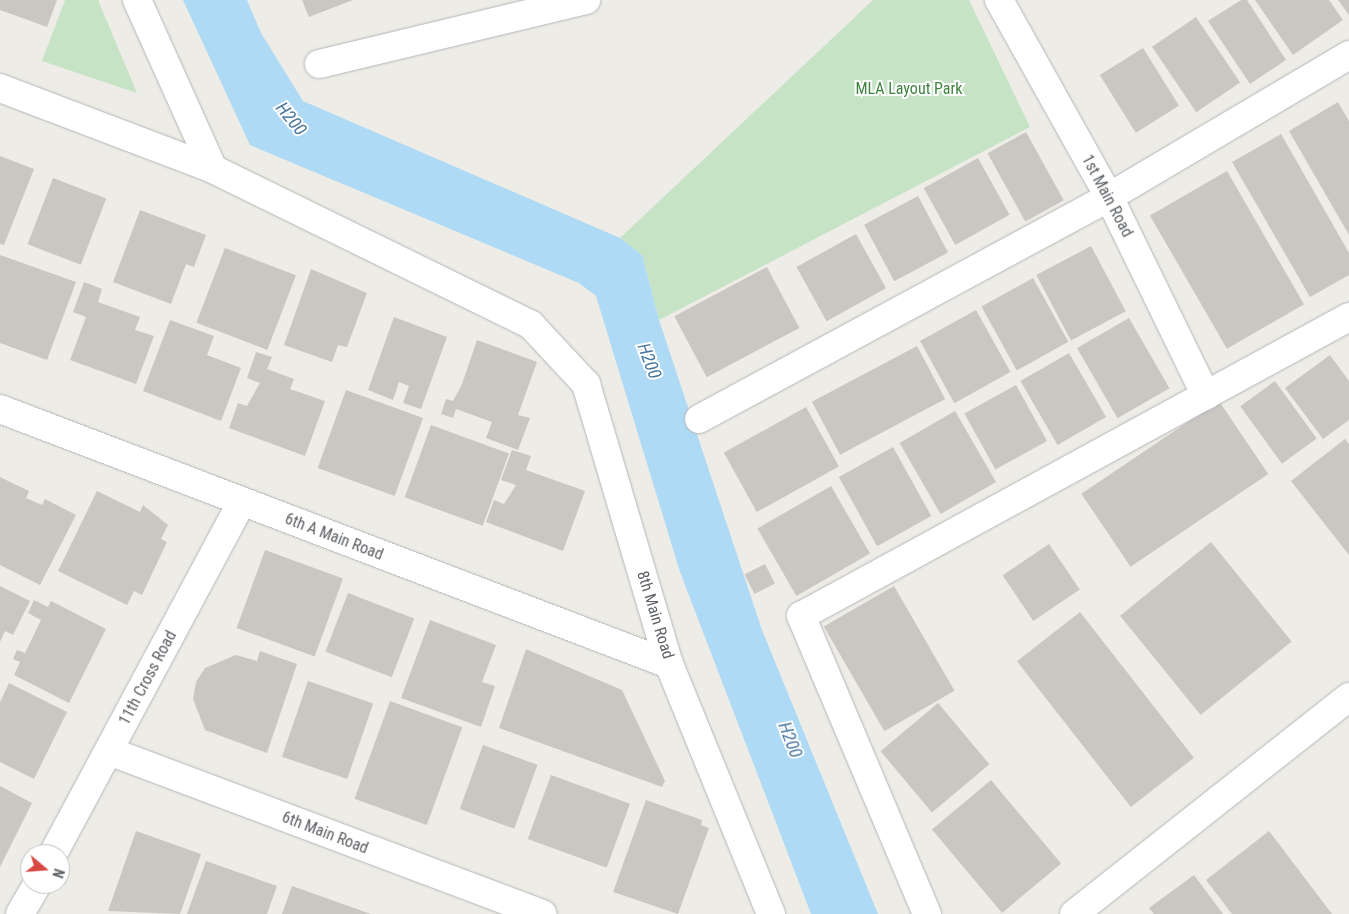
<!DOCTYPE html>
<style>
body{margin:0}
#map{position:relative;width:1349px;height:914px;overflow:hidden;background:#eeece6;font-family:"Roboto Condensed",sans-serif}
div>[style]{position:absolute}
[style*='--x']{left:calc(var(--x)*1px);top:calc(var(--y)*1px);width:calc(var(--w)*1px);rotate:calc(var(--a)*1deg)}
.green>*{inset:0;background:#c7e3c5}
.water>*{inset:0;background:#aedaf6}
.building>*{inset:0;background:#cac7c3;transform-origin:0 0}
.roads{filter:drop-shadow(0 0 1px #b3b6b9) drop-shadow(0 0 1px #b3b6b9)}
.street>*{height:28px;margin:-14px;padding:0 14px;transform-origin:14px;border-radius:14px;background:#fff}
span{translate:-50% -50%;white-space:nowrap;text-align:center;line-height:1.15;-webkit-text-stroke:4px #fff;paint-order:stroke}
.park-label{font-size:16px;color:#3f8340}
.street-label{font-size:16px;color:#5e6165}
.water-label{font-size:18px;color:#49769f;font-style:italic}
.north{position:absolute;left:20px;top:844px;width:50px;height:50px;box-sizing:border-box;background:#fff;border:1px solid #bfc0c1;border-radius:50%;rotate:108deg;font-size:14px;font-weight:700;line-height:20px;text-align:center;color:#5e6165}
.north::after{content:'';display:block;margin:auto;width:18px;height:22px;background:#d84943;clip-path:polygon(50% 0,100% 100%,50% 72%,0 100%)}
</style>
<div id="map">
<div class="green">
<div style="clip-path:polygon(65px 0,98px 0,137px 93px,42px 61px)"></div>
<div style="clip-path:polygon(873px 0,969px 0,1030px 127px,659px 320px,642px 255px,620px 238px)"></div>
</div>
<div class="water">
<div style="clip-path:polygon(183px 0,247px 0,261px 33px,303px 101px,620px 238px,642px 255px,659px 320px,762px 630px,878px 914px,811px 914px,680px 572px,596px 296px,579px 283px,250px 145px)"></div>
</div>
<div class="building">
<div style="clip-path:polygon(0 0,57px 0,47px 27px,0 10px)"></div>
<div style="clip-path:polygon(302px 0,353px 0,309px 17px)"></div>
<div style="clip-path:polygon(1241px 0,1247px 0,1286px 60px,1250px 84px,1208px 21px)"></div>
<div style="clip-path:polygon(1255px 0,1329px 0,1343px 20px,1293px 55px)"></div>
<div style="clip-path:polygon(1338px 0,1349px 0,1349px 15px)"></div>
<div style="left:1196px;top:17px;width:79px;height:53px;rotate:56deg"></div>
<div style="left:1143px;top:48px;width:68px;height:51px;rotate:58deg"></div>
<div style="clip-path:polygon(1338px 102px,1349px 121px,1349px 235px,1289px 131px)"></div>
<div style="left:1026px;top:132px;width:78px;height:44px;rotate:61deg"></div>
<div style="clip-path:polygon(1281px 134px,1349px 253px,1349px 275px,1310px 297px,1232px 162px)"></div>
<div style="clip-path:polygon(0 156px,34px 169px,4px 245px,0 244px)"></div>
<div style="left:978px;top:158px;width:65px;height:62px;rotate:61deg"></div>
<div style="left:1227px;top:171px;width:154px;height:89px;rotate:60deg"></div>
<div style="left:53px;top:178px;width:57px;height:71px;rotate:21deg"></div>
<div style="left:918px;top:196px;width:64px;height:61px;rotate:62deg"></div>
<div style="clip-path:polygon(140px 210px,206px 235px,194px 267px,186px 264px,171px 304px,113px 282px)"></div>
<div style="left:856px;top:234px;width:62px;height:68px;rotate:61deg"></div>
<div style="left:1091px;top:246px;width:74px;height:62px;rotate:62deg"></div>
<div style="left:225px;top:248px;width:76px;height:80px;rotate:21deg"></div>
<div style="clip-path:polygon(0 255px,76px 282px,47px 360px,0 343px)"></div>
<div style="left:767px;top:267px;width:69px;height:105px;rotate:62deg"></div>
<div style="clip-path:polygon(311px 269px,367px 293px,347px 347px,338px 345px,332px 362px,284px 345px)"></div>
<div style="left:1033px;top:278px;width:73px;height:59px;rotate:61deg"></div>
<div style="clip-path:polygon(84px 282px,102px 289px,98px 302px,140px 317px,135px 330px,154px 336px,136px 384px,70px 360px,86px 317px,73px 312px)"></div>
<div style="left:976px;top:310px;width:71px;height:64px;rotate:61deg"></div>
<div style="clip-path:polygon(394px 317px,447px 337px,421px 409px,403px 403px,409px 386px,399px 382px,393px 400px,368px 390px)"></div>
<div style="left:1129px;top:318px;width:81px;height:60px;rotate:60deg"></div>
<div style="clip-path:polygon(170px 320px,214px 336px,207px 355px,241px 368px,221px 421px,143px 391px)"></div>
<div style="clip-path:polygon(477px 340px,537px 362px,518px 415px,530px 418px,518px 450px,486px 438px,492px 422px,456px 409px,453px 418px,441px 414px,446px 399px,453px 401px,462px 384px)"></div>
<div style="left:917px;top:346px;width:60px;height:119px;rotate:62deg"></div>
<div style="clip-path:polygon(256px 352px,272px 357px,267px 369px,294px 379px,290px 389px,325px 401px,305px 456px,229px 428px,238px 403px,247px 406px,260px 383px,247px 378px)"></div>
<div style="left:1069px;top:353px;width:74px;height:56px;rotate:60deg"></div>
<div style="clip-path:polygon(1330px 355px,1349px 381px,1349px 420px,1323px 439px,1285px 388px)"></div>
<div style="left:1275px;top:381px;width:71px;height:43px;rotate:54deg"></div>
<div style="left:1016px;top:385px;width:64px;height:59px;rotate:61deg"></div>
<div style="left:346px;top:390px;width:82px;height:83px;rotate:20deg"></div>
<div style="left:1219px;top:401px;width:88px;height:166px;rotate:56deg"></div>
<div style="left:806px;top:407px;width:68px;height:94px;rotate:61deg"></div>
<div style="left:955px;top:411px;width:82px;height:64px;rotate:60deg"></div>
<div style="left:431px;top:425px;width:83px;height:77px;rotate:20deg"></div>
<div style="clip-path:polygon(1345px 439px,1349px 444px,1349px 555px,1291px 481px)"></div>
<div style="left:893px;top:447px;width:79px;height:62px;rotate:61deg"></div>
<div style="clip-path:polygon(512px 450px,531px 456px,526px 470px,585px 491px,563px 551px,486px 522px,494px 500px,504px 504px,516px 485px,501px 480px)"></div>
<div style="clip-path:polygon(0 477px,29px 491px,26px 498px,42px 505px,45px 499px,76px 515px,40px 585px,0 565px)"></div>
<div style="left:831px;top:486px;width:78px;height:85px;rotate:60deg"></div>
<div style="clip-path:polygon(97px 491px,140px 512px,143px 505px,168px 525px,161px 539px,167px 542px,142px 595px,134px 591px,127px 605px,58px 571px)"></div>
<div style="left:1211px;top:542px;width:128px;height:117px;rotate:51deg"></div>
<div style="left:1049px;top:544px;width:55px;height:56px;rotate:56deg"></div>
<div style="left:265px;top:550px;width:83px;height:83px;rotate:20deg"></div>
<div style="left:765px;top:564px;width:22px;height:23px;rotate:63deg"></div>
<div style="clip-path:polygon(0 586px,30px 601px,13px 635px,5px 631px,0 642px)"></div>
<div style="left:894px;top:586px;width:121px;height:81px;rotate:60deg"></div>
<div style="left:348px;top:593px;width:71px;height:63px;rotate:21deg"></div>
<div style="clip-path:polygon(34px 600px,48px 607px,51px 601px,106px 629px,69px 703px,14px 675px,20px 662px,13px 659px,17px 650px,25px 653px,41px 620px,28px 613px)"></div>
<div style="left:1080px;top:612px;width:185px;height:80px;rotate:52deg"></div>
<div style="clip-path:polygon(430px 620px,496px 645px,482px 682px,495px 686px,481px 727px,401px 698px)"></div>
<div style="clip-path:polygon(526px 649px,622px 690px,665px 781px,662px 787px,499px 728px)"></div>
<div style="clip-path:polygon(260px 651px,297px 664px,267px 753px,205px 730px,193px 699px,196px 682px,205px 668px,236px 655px,257px 661px)"></div>
<div style="left:308px;top:681px;width:69px;height:80px;rotate:19deg"></div>
<div style="clip-path:polygon(9px 683px,67px 712px,34px 779px,0 762px,0 702px)"></div>
<div style="left:390px;top:701px;width:77px;height:104px;rotate:20deg"></div>
<div style="left:938px;top:703px;width:80px;height:75px;rotate:50deg"></div>
<div style="left:483px;top:745px;width:58px;height:68px;rotate:20deg"></div>
<div style="left:551px;top:775px;width:84px;height:68px;rotate:20deg"></div>
<div style="left:991px;top:780px;width:109px;height:77px;rotate:50deg"></div>
<div style="clip-path:polygon(0 786px,32px 803px,0 867px)"></div>
<div style="clip-path:polygon(646px 800px,702px 820px,701px 825px,709px 828px,678px 914px,613px 892px)"></div>
<div style="clip-path:polygon(136px 831px,201px 854px,180px 914px,108px 911px)"></div>
<div style="clip-path:polygon(1269px 831px,1332px 914px,1232px 914px,1206px 880px)"></div>
<div style="clip-path:polygon(206px 861px,277px 886px,267px 914px,187px 914px)"></div>
<div style="clip-path:polygon(1194px 875px,1223px 914px,1154px 914px,1149px 908px)"></div>
<div style="clip-path:polygon(292px 886px,371px 914px,282px 914px)"></div>
</div>
<div class="roads">
<div class="street">
<div style="--x:137;--y:0;--w:185;--a:65.8"></div>
<div style="--x:999;--y:0;--w:226;--a:60.8"></div>
<div style="--x:1109;--y:197;--w:221;--a:64"></div>
<div style="--x:319;--y:64;--w:275;--a:-13.5"></div>
<div style="--x:0;--y:88;--w:228;--a:20.8"></div>
<div style="--x:213;--y:169;--w:354;--a:26.1"></div>
<div style="--x:531;--y:325;--w:81;--a:47"></div>
<div style="--x:586;--y:384;--w:292;--a:73.5"></div>
<div style="--x:669;--y:664;--w:270;--a:67.8"></div>
<div style="--x:0;--y:409;--w:716;--a:20.87"></div>
<div style="--x:699;--y:419;--w:466;--a:-28.4"></div>
<div style="--x:1109;--y:197;--w:279;--a:-30.6"></div>
<div style="--x:109;--y:751;--w:463;--a:20.6"></div>
<div style="--x:53;--y:854;--w:400;--a:-61.8"></div>
<div style="--x:20;--y:914;--w:34;--a:-60"></div>
<div style="--x:927;--y:914;--w:324;--a:-112.9"></div>
<div style="--x:801;--y:616;--w:624;--a:-28.62"></div>
<div style="--x:1074;--y:914;--w:350;--a:-38.3"></div>
</div>
</div>
<div class="park-label">
<span style="left:909px;top:89px">MLA Layout Park</span>
</div>
<div class="street-label">
<span style="left:1107px;top:196px;rotate:62deg">1st Main Road</span>
<span style="left:334px;top:537px;rotate:21deg">6th A Main Road</span>
<span style="left:655px;top:615px;rotate:73deg">8th Main Road</span>
<span style="left:148px;top:678px;rotate:-62deg">11th Cross Road</span>
<span style="left:325px;top:833px;rotate:21deg">6th Main Road</span>
</div>
<div class="water-label">
<span style="left:291px;top:119px;rotate:51deg">H200</span>
<span style="left:649px;top:361px;rotate:69deg">H200</span>
<span style="left:790px;top:740px;rotate:69deg">H200</span>
</div>
<div class="north">N</div>
</div>
